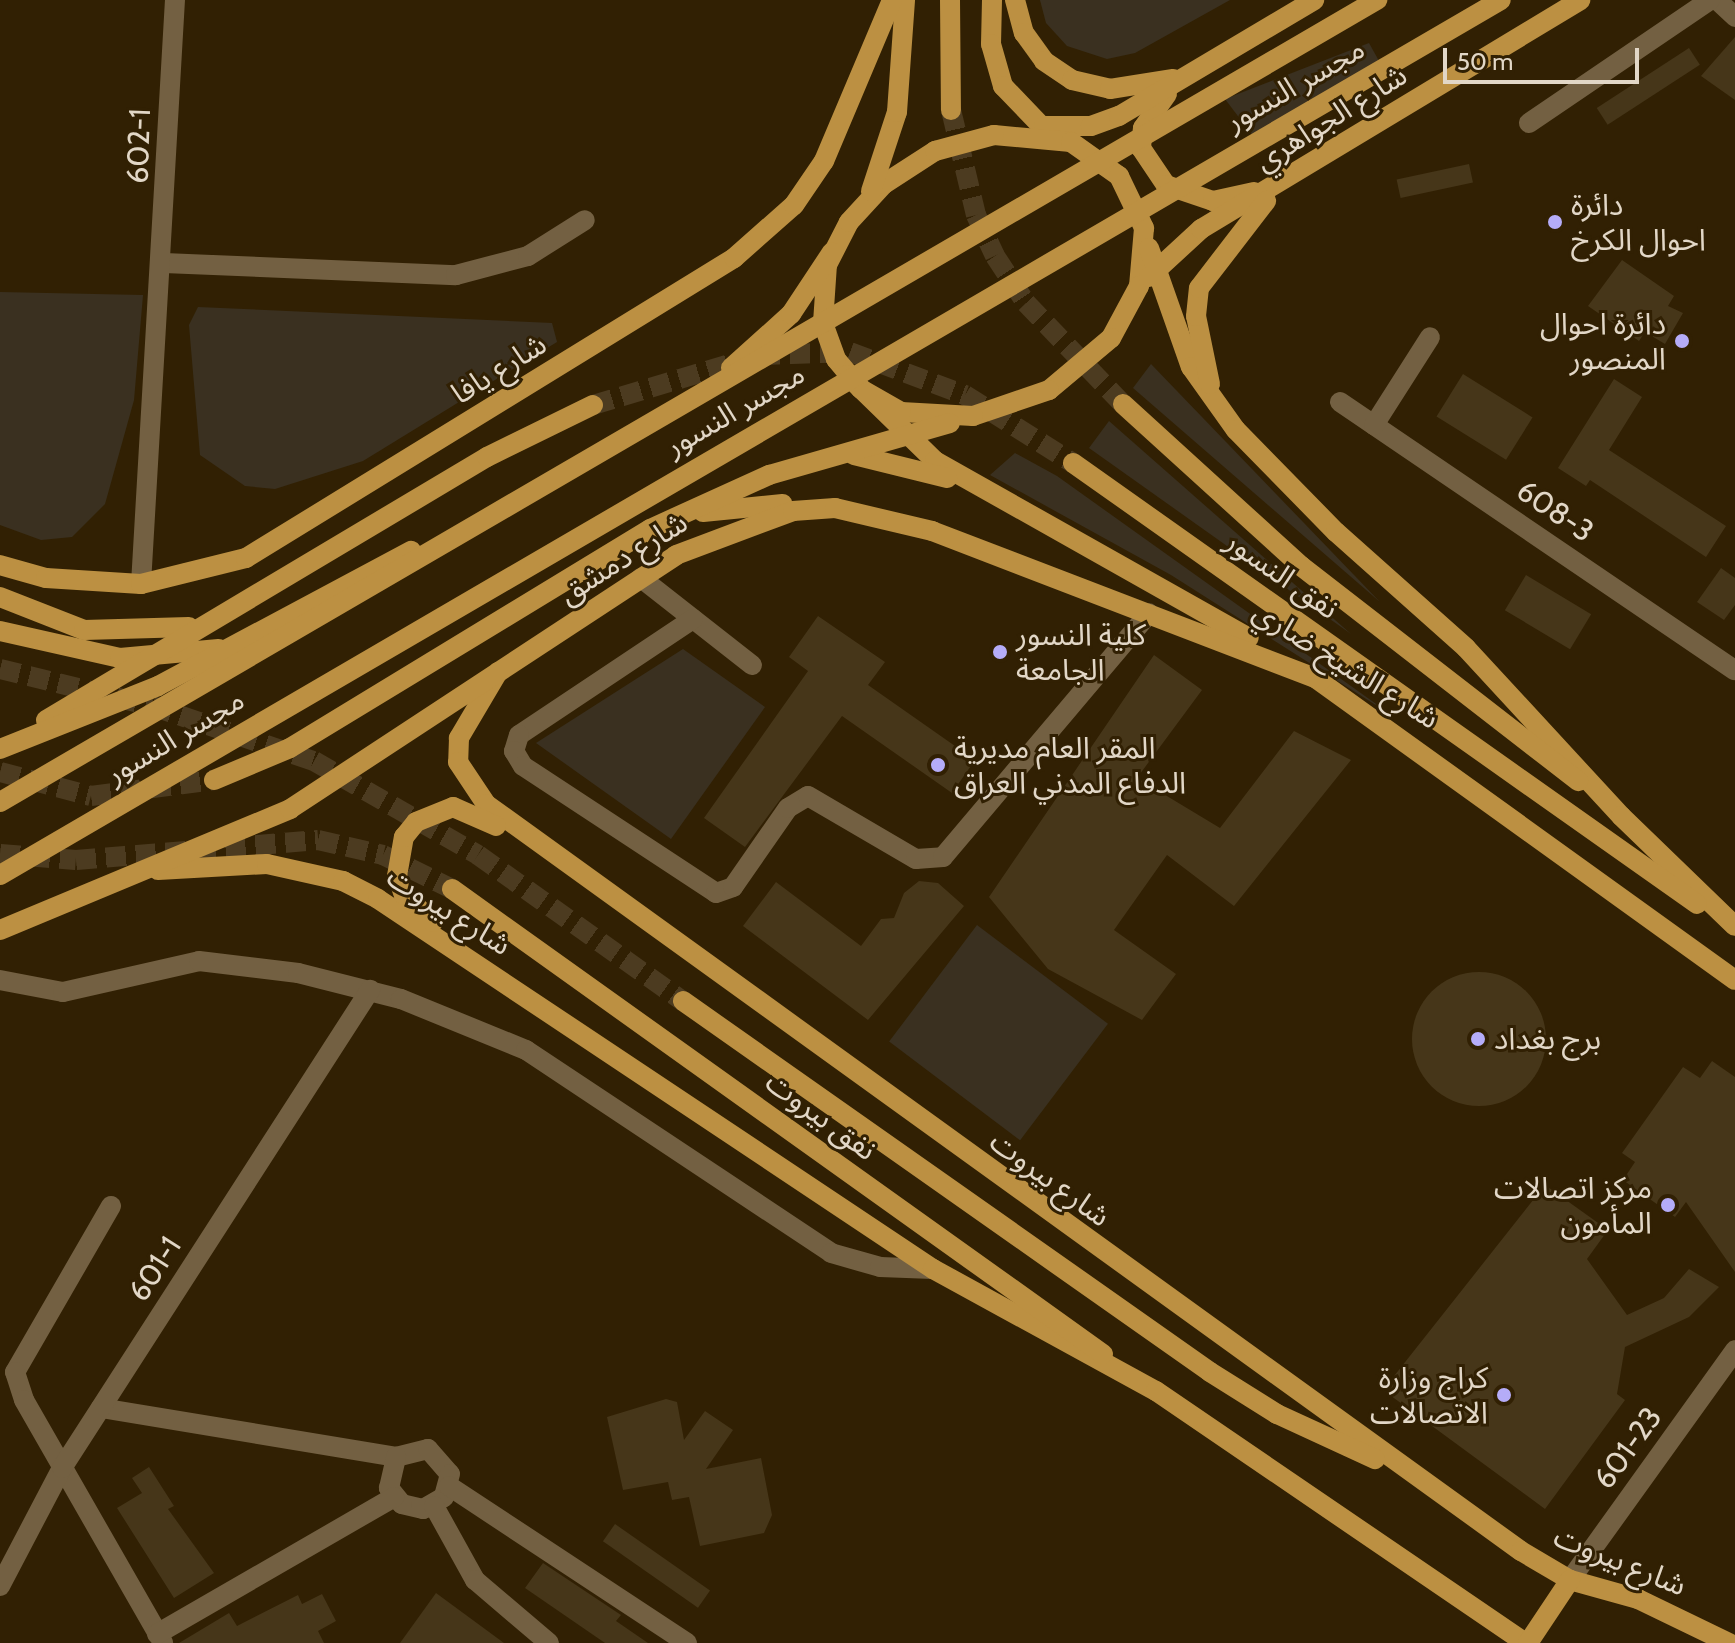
<!DOCTYPE html>
<meta charset="utf-8">
<style>
body{margin:0}
#map{position:relative;width:1735px;height:1643px;overflow:hidden;background:#312003;font-family:Cabin,"Noto Sans Arabic",sans-serif}
div>[style]{position:absolute}
[style*='--x']{left:calc(var(--x)*1px);top:calc(var(--y)*1px);width:calc(var(--w)*1px);rotate:calc(var(--a)*1deg)}
.green>*{inset:0;background:#3a3020;transform-origin:0 0}
.building>*{inset:0;background:#463619;transform-origin:0 0}
.round{border-radius:50%}
.major-tunnel>*{height:20px;margin-top:-10px;transform-origin:0;background:repeating-linear-gradient(90deg,#4c3b20 0 20px,transparent 0 30px)}
.minor>*{height:20px;margin:-10px;padding:0 10px;transform-origin:10px;border-radius:10px;background:#736042}
.major>*{height:20px;margin:-10px;padding:0 10px;transform-origin:10px;border-radius:10px;background:#bc9042}
.dots>*{width:22px;height:22px;translate:-50% -50%;box-sizing:border-box;border:4px solid #312003;border-radius:50%}
span{translate:-50% -50%;white-space:nowrap;text-align:center;line-height:1.15;-webkit-text-stroke:6px #312003;paint-order:stroke}
.street-label{font-size:30px;color:#e2d7c7}
.poi-label{font-size:30px;color:#e2d7c7}
.left{translate:0 -50%;text-align:left}
.right{translate:-100% -50%;text-align:right}
.scale{position:absolute;left:1443px;top:48px;width:196px;height:36px;box-sizing:border-box;border:4px solid #e2d7c7;border-top:0;padding-left:10px;font-size:24px;line-height:28px;white-space:nowrap;color:#e2d7c7;-webkit-text-stroke:6px #312003;paint-order:stroke}
</style>
<div id="map">
<div class="green">
<div style="clip-path:polygon(1040px 0,1230px 0,1135px 53px,1107px 59px,1067px 46px,1046px 23px)"></div>
<div style="clip-path:polygon(1369px 43px,1379px 61px,1253px 136px,1225px 99px)"></div>
<div style="clip-path:polygon(0 292px,143px 295px,134px 400px,105px 504px,72px 537px,41px 540px,0 525px)"></div>
<div style="clip-path:polygon(198px 307px,552px 323px,557px 342px,363px 461px,275px 489px,245px 486px,200px 455px,189px 325px)"></div>
<div style="clip-path:polygon(1151px 364px,1380px 602px,1133px 388px)"></div>
<div style="clip-path:polygon(1109px 421px,1351px 634px,1089px 448px)"></div>
<div style="clip-path:polygon(1015px 453px,1057px 476px,1393px 716px,1171px 575px,990px 475px)"></div>
<div style="clip-path:polygon(683px 649px,765px 707px,671px 839px,536px 743px)"></div>
<div style="left:977px;top:925px;width:164px;height:146px;rotate:37deg"></div>
</div>
<div class="building">
<div style="clip-path:polygon(1735px 37px,1735px 100px,1701px 76px)"></div>
<div style="left:1689px;top:48px;width:20px;height:110px;rotate:57deg"></div>
<div style="left:1469px;top:164px;width:19px;height:74px;rotate:78deg"></div>
<div style="clip-path:polygon(1622px 260px,1674px 296px,1668px 306px,1683px 313px,1665px 344px,1645px 332px,1639px 341px,1588px 306px)"></div>
<div style="left:1463px;top:374px;width:82px;height:50px;rotate:32deg"></div>
<div style="clip-path:polygon(1614px 379px,1642px 397px,1609px 450px,1726px 526px,1706px 557px,1590px 480px,1586px 486px,1558px 468px)"></div>
<div style="clip-path:polygon(1721px 568px,1735px 578px,1735px 605px,1724px 620px,1697px 602px)"></div>
<div style="left:1526px;top:575px;width:76px;height:41px;rotate:31deg"></div>
<div style="clip-path:polygon(818px 616px,885px 662px,868px 685px,975px 760px,952px 793px,842px 716px,745px 847px,704px 818px,808px 671px,789px 657px)"></div>
<div style="clip-path:polygon(1154px 655px,1202px 690px,1137px 778px,1220px 828px,1294px 731px,1351px 760px,1234px 906px,1167px 855px,1114px 930px,1176px 974px,1142px 1020px,1048px 969px,989px 897px)"></div>
<div style="clip-path:polygon(919px 881px,938px 883px,964px 906px,868px 1020px,743px 926px,776px 882px,861px 946px,881px 919px,894px 918px,904px 893px)"></div>
<div class="round" style="left:1412px;top:972px;width:134px;height:134px"></div>
<div style="clip-path:polygon(1712px 1061px,1735px 1077px,1735px 1272px,1686px 1202px,1675px 1217px,1623px 1180px,1635px 1162px,1622px 1153px,1683px 1067px,1700px 1078px)"></div>
<div style="clip-path:polygon(1545px 1185px,1608px 1230px,1587px 1259px,1627px 1315px,1664px 1298px,1689px 1269px,1719px 1287px,1689px 1317px,1625px 1347px,1617px 1394px,1625px 1400px,1545px 1509px,1383px 1390px)"></div>
<div style="clip-path:polygon(666px 1399px,677px 1402px,684px 1440px,705px 1411px,733px 1430px,706px 1469px,761px 1458px,772px 1515px,764px 1533px,700px 1546px,689px 1497px,672px 1500px,668px 1482px,623px 1490px,607px 1417px)"></div>
<div style="clip-path:polygon(149px 1467px,174px 1506px,168px 1509px,214px 1573px,174px 1598px,117px 1508px,142px 1493px,132px 1478px)"></div>
<div style="left:615px;top:1524px;width:116px;height:21px;rotate:35deg"></div>
<div style="clip-path:polygon(543px 1563px,621px 1615px,616px 1621px,648px 1643px,605px 1643px,525px 1588px)"></div>
<div style="clip-path:polygon(436px 1593px,504px 1643px,400px 1643px)"></div>
<div style="clip-path:polygon(322px 1594px,336px 1621px,318px 1631px,324px 1643px,179px 1643px,229px 1613px,237px 1626px,298px 1595px,302px 1604px)"></div>
</div>
<div class="major-tunnel">
<div style="--x:951;--y:110;--w:108;--a:76.6"></div>
<div style="--x:976;--y:215;--w:45;--a:65.1"></div>
<div style="--x:995;--y:256;--w:56;--a:56.6"></div>
<div style="--x:1026;--y:303;--w:140;--a:46.2"></div>
<div style="--x:593;--y:405;--w:174;--a:-16.7"></div>
<div style="--x:760;--y:355;--w:90;--a:-1.9"></div>
<div style="--x:850;--y:352;--w:123;--a:20.5"></div>
<div style="--x:965;--y:395;--w:128;--a:32.2"></div>
<div style="--x:0;--y:669;--w:156;--a:13.7"></div>
<div style="--x:152;--y:706;--w:171;--a:18.8"></div>
<div style="--x:314;--y:761;--w:189;--a:29.8"></div>
<div style="--x:478;--y:855;--w:252;--a:35.5"></div>
<div style="--x:0;--y:772;--w:94;--a:14.8"></div>
<div style="--x:91;--y:796;--w:124;--a:-7.4"></div>
<div style="--x:0;--y:854;--w:76;--a:4.5"></div>
<div style="--x:76;--y:860;--w:243;--a:-4.7"></div>
<div style="--x:318;--y:840;--w:67;--a:13"></div>
<div style="--x:383;--y:855;--w:77;--a:26.2"></div>
</div>
<div class="minor">
<div style="--x:1717;--y:0;--w:25;--a:43"></div>
<div style="--x:1529;--y:123;--w:219;--a:-34.2"></div>
<div style="--x:164;--y:263;--w:292;--a:2.4"></div>
<div style="--x:456;--y:275;--w:74;--a:-14.8"></div>
<div style="--x:528;--y:256;--w:67;--a:-32.3"></div>
<div style="--x:1340;--y:402;--w:477;--a:34.2"></div>
<div style="--x:1374;--y:425;--w:104;--a:-57.5"></div>
<div style="--x:641;--y:578;--w:141;--a:38.1"></div>
<div style="--x:141;--y:584;--w:585;--a:-86.67"></div>
<div style="--x:693;--y:619;--w:209;--a:146.3"></div>
<div style="--x:519;--y:735;--w:17;--a:107"></div>
<div style="--x:514;--y:751;--w:17;--a:59"></div>
<div style="--x:523;--y:766;--w:231;--a:33.3"></div>
<div style="--x:716;--y:893;--w:18;--a:-19"></div>
<div style="--x:733;--y:887;--w:96;--a:-55.2"></div>
<div style="--x:788;--y:808;--w:23;--a:-31"></div>
<div style="--x:808;--y:796;--w:125;--a:30.3"></div>
<div style="--x:916;--y:859;--w:27;--a:-4"></div>
<div style="--x:943;--y:857;--w:319;--a:-49.8"></div>
<div style="--x:0;--y:980;--w:64;--a:10.8"></div>
<div style="--x:63;--y:992;--w:139;--a:-12.8"></div>
<div style="--x:199;--y:961;--w:100;--a:6.9"></div>
<div style="--x:298;--y:973;--w:106;--a:14.2"></div>
<div style="--x:401;--y:999;--w:135;--a:22.2"></div>
<div style="--x:526;--y:1050;--w:366;--a:33.6"></div>
<div style="--x:831;--y:1253;--w:51;--a:15.9"></div>
<div style="--x:880;--y:1267;--w:53;--a:2.2"></div>
<div style="--x:111;--y:1206;--w:192;--a:120"></div>
<div style="--x:15;--y:1372;--w:29;--a:72"></div>
<div style="--x:24;--y:1400;--w:280;--a:60.2"></div>
<div style="--x:101;--y:1408;--w:299;--a:9.4"></div>
<div style="--x:396;--y:1457;--w:33;--a:-14"></div>
<div style="--x:428;--y:1449;--w:33;--a:49"></div>
<div style="--x:450;--y:1474;--w:24;--a:105"></div>
<div style="--x:444;--y:1497;--w:24;--a:150"></div>
<div style="--x:423;--y:1509;--w:22;--a:-167"></div>
<div style="--x:402;--y:1504;--w:21;--a:-129"></div>
<div style="--x:389;--y:1488;--w:32;--a:-77"></div>
<div style="--x:449;--y:1486;--w:285;--a:33.4"></div>
<div style="--x:434;--y:1506;--w:85;--a:61"></div>
<div style="--x:475;--y:1580;--w:97;--a:40.4"></div>
<div style="--x:1570;--y:1580;--w:283;--a:-54.3"></div>
<div style="--x:0;--y:1586;--w:133;--a:-62.3"></div>
<div style="--x:62;--y:1468;--w:569;--a:-57.2"></div>
<div style="--x:157;--y:1634;--w:274;--a:-30"></div>
</div>
<div class="major">
<div style="--x:950;--y:0;--w:110;--a:89.5"></div>
<div style="--x:992;--y:0;--w:44;--a:91.3"></div>
<div style="--x:991;--y:44;--w:44;--a:74.1"></div>
<div style="--x:1003;--y:86;--w:66;--a:46.2"></div>
<div style="--x:1015;--y:0;--w:34;--a:75"></div>
<div style="--x:1024;--y:33;--w:34;--a:54"></div>
<div style="--x:1044;--y:61;--w:34;--a:34"></div>
<div style="--x:1072;--y:80;--w:39;--a:13"></div>
<div style="--x:1110;--y:89;--w:64;--a:-9"></div>
<div style="--x:1167;--y:94;--w:42;--a:125.2"></div>
<div style="--x:1143;--y:128;--w:20;--a:96"></div>
<div style="--x:1141;--y:148;--w:45;--a:56"></div>
<div style="--x:1166;--y:185;--w:50;--a:18.8"></div>
<div style="--x:1213;--y:201;--w:42;--a:-12.4"></div>
<div style="--x:1044;--y:126;--w:47;--a:0"></div>
<div style="--x:1091;--y:126;--w:30;--a:-20"></div>
<div style="--x:1119;--y:116;--w:227;--a:-30.7"></div>
<div style="--x:994;--y:135;--w:77;--a:5.2"></div>
<div style="--x:1071;--y:142;--w:59;--a:35.3"></div>
<div style="--x:1119;--y:176;--w:58;--a:64.3"></div>
<div style="--x:1144;--y:228;--w:58;--a:94.9"></div>
<div style="--x:1139;--y:286;--w:59;--a:118.3"></div>
<div style="--x:1111;--y:338;--w:81;--a:140"></div>
<div style="--x:1049;--y:390;--w:80;--a:161.1"></div>
<div style="--x:973;--y:416;--w:72;--a:-176.8"></div>
<div style="--x:901;--y:412;--w:46;--a:-150.1"></div>
<div style="--x:861;--y:389;--w:39;--a:-130"></div>
<div style="--x:836;--y:359;--w:38;--a:-110"></div>
<div style="--x:823;--y:323;--w:58;--a:-86.1"></div>
<div style="--x:827;--y:265;--w:48;--a:-62.9"></div>
<div style="--x:849;--y:222;--w:52;--a:-47.4"></div>
<div style="--x:884;--y:184;--w:61;--a:-32.9"></div>
<div style="--x:935;--y:151;--w:61;--a:-15.2"></div>
<div style="--x:871;--y:191;--w:83;--a:-71.8"></div>
<div style="--x:897;--y:112;--w:112;--a:-85.9"></div>
<div style="--x:1149;--y:248;--w:126;--a:70.6"></div>
<div style="--x:1191;--y:367;--w:77;--a:54.5"></div>
<div style="--x:1236;--y:430;--w:143;--a:45.6"></div>
<div style="--x:1336;--y:532;--w:174;--a:41.7"></div>
<div style="--x:1466;--y:648;--w:229;--a:47.3"></div>
<div style="--x:1621;--y:816;--w:158;--a:44"></div>
<div style="--x:1149;--y:277;--w:71;--a:-42.7"></div>
<div style="--x:1201;--y:229;--w:443;--a:-31.1"></div>
<div style="--x:731;--y:368;--w:81;--a:-42"></div>
<div style="--x:791;--y:314;--w:74;--a:-56.5"></div>
<div style="--x:847;--y:375;--w:123;--a:44.3"></div>
<div style="--x:935;--y:461;--w:360;--a:29.4"></div>
<div style="--x:1210;--y:384;--w:69;--a:-101.6"></div>
<div style="--x:1196;--y:316;--w:28;--a:-84"></div>
<div style="--x:1199;--y:288;--w:110;--a:-52.4"></div>
<div style="--x:1123;--y:404;--w:241;--a:42.3"></div>
<div style="--x:1301;--y:566;--w:351;--a:37.8"></div>
<div style="--x:854;--y:455;--w:96;--a:13.9"></div>
<div style="--x:1073;--y:463;--w:764;--a:35.25"></div>
<div style="--x:703;--y:512;--w:80;--a:-5.7"></div>
<div style="--x:0;--y:565;--w:48;--a:15.8"></div>
<div style="--x:46;--y:578;--w:95;--a:3.6"></div>
<div style="--x:141;--y:584;--w:108;--a:-13.9"></div>
<div style="--x:246;--y:558;--w:573;--a:-31.58"></div>
<div style="--x:734;--y:258;--w:80;--a:-41.5"></div>
<div style="--x:794;--y:205;--w:53;--a:-55.7"></div>
<div style="--x:824;--y:161;--w:175;--a:-67.1"></div>
<div style="--x:0;--y:597;--w:90;--a:21.4"></div>
<div style="--x:84;--y:630;--w:105;--a:-1.6"></div>
<div style="--x:0;--y:631;--w:123;--a:12.7"></div>
<div style="--x:120;--y:658;--w:99;--a:-5.2"></div>
<div style="--x:498;--y:672;--w:77;--a:120.6"></div>
<div style="--x:459;--y:738;--w:24;--a:92"></div>
<div style="--x:458;--y:762;--w:50;--a:56.3"></div>
<div style="--x:486;--y:804;--w:1276;--a:35.82"></div>
<div style="--x:1521;--y:1551;--w:57;--a:30.6"></div>
<div style="--x:1570;--y:1580;--w:71;--a:15.6"></div>
<div style="--x:1638;--y:1599;--w:101;--a:25.8"></div>
<div style="--x:1311;--y:675;--w:522;--a:35.73"></div>
<div style="--x:46;--y:720;--w:513;--a:-30.81"></div>
<div style="--x:487;--y:457;--w:118;--a:-26.1"></div>
<div style="--x:0;--y:749;--w:170;--a:-21.7"></div>
<div style="--x:158;--y:686;--w:287;--a:-28.1"></div>
<div style="--x:214;--y:780;--w:82;--a:-22.8"></div>
<div style="--x:290;--y:748;--w:421;--a:-31.3"></div>
<div style="--x:650;--y:529;--w:131;--a:-24.4"></div>
<div style="--x:769;--y:475;--w:188;--a:-16"></div>
<div style="--x:0;--y:802;--w:1594;--a:-30.22"></div>
<div style="--x:158;--y:870;--w:109;--a:-3.2"></div>
<div style="--x:267;--y:864;--w:78;--a:12.6"></div>
<div style="--x:343;--y:881;--w:39;--a:27"></div>
<div style="--x:378;--y:899;--w:667;--a:33.69"></div>
<div style="--x:933;--y:1269;--w:254;--a:28.7"></div>
<div style="--x:1156;--y:1391;--w:447;--a:34.3"></div>
<div style="--x:0;--y:875;--w:1737;--a:-30.24"></div>
<div style="--x:452;--y:889;--w:800;--a:35.54"></div>
<div style="--x:433;--y:922;--w:40;--a:-137"></div>
<div style="--x:404;--y:895;--w:20;--a:-110"></div>
<div style="--x:397;--y:876;--w:40;--a:-80"></div>
<div style="--x:404;--y:837;--w:19;--a:-51"></div>
<div style="--x:416;--y:822;--w:40;--a:-22"></div>
<div style="--x:453;--y:807;--w:47;--a:23.8"></div>
<div style="--x:0;--y:930;--w:314;--a:-22.6"></div>
<div style="--x:290;--y:809;--w:462;--a:-33.3"></div>
<div style="--x:676;--y:555;--w:125;--a:-20.6"></div>
<div style="--x:793;--y:511;--w:42;--a:-4.1"></div>
<div style="--x:835;--y:508;--w:100;--a:13.3"></div>
<div style="--x:932;--y:531;--w:417;--a:21"></div>
<div style="--x:683;--y:1001;--w:644;--a:35.14"></div>
<div style="--x:1210;--y:1372;--w:79;--a:32.1"></div>
<div style="--x:1277;--y:1414;--w:108;--a:24.7"></div>
<div style="--x:1528;--y:1643;--w:76;--a:-56.3"></div>
</div>
<div class="dots">
<div style="left:1555px;top:222px;background:#b5acf8"></div>
<div style="left:1682px;top:341px;background:#b5acf8"></div>
<div style="left:1000px;top:652px;background:#b5acf8"></div>
<div style="left:938px;top:765px;background:#b5acf8"></div>
<div style="left:1478px;top:1039px;background:#b5acf8"></div>
<div style="left:1668px;top:1205px;background:#b5acf8"></div>
<div style="left:1504px;top:1395px;background:#b5acf8"></div>
</div>
<div class="street-label">
<span style="left:1295px;top:85px;rotate:-30deg">مجسر النسور</span>
<span style="left:1331px;top:118px;rotate:-32deg">شارع الجواهري</span>
<span style="left:139px;top:146px;rotate:-88deg">602-1</span>
<span style="left:499px;top:369px;rotate:-32deg">شارع يافا</span>
<span style="left:735px;top:410px;rotate:-30deg">مجسر النسور</span>
<span style="left:1555px;top:511px;rotate:34deg">608-3</span>
<span style="left:623px;top:558px;rotate:-32deg">شارع دمشق</span>
<span style="left:1282px;top:575px;rotate:35deg">نفق النسور</span>
<span style="left:1346px;top:665px;rotate:32deg">شارع الشيخ ضاري</span>
<span style="left:175px;top:737px;rotate:-31deg">مجسر النسور</span>
<span style="left:449px;top:911px;rotate:32deg">شارع بيروت</span>
<span style="left:821px;top:1116px;rotate:36deg">نفق بيروت</span>
<span style="left:1050px;top:1179px;rotate:36deg">شارع بيروت</span>
<span style="left:155px;top:1269px;rotate:-57deg">601-1</span>
<span style="left:1628px;top:1448px;rotate:-54deg">601-23</span>
<span style="left:1620px;top:1561px;rotate:22deg">شارع بيروت</span>
</div>
<div class="poi-label">
<span class="left" style="left:1571px;top:222px">دائرة<br>احوال الكرخ</span>
<span class="right" style="left:1666px;top:341px">دائرة احوال<br>المنصور</span>
<span class="left" style="left:1016px;top:652px">كلية النسور<br>الجامعة</span>
<span class="left" style="left:954px;top:765px">المقر العام مديرية<br>الدفاع المدني العراق</span>
<span class="left" style="left:1494px;top:1039px">برج بغداد</span>
<span class="right" style="left:1652px;top:1205px">مركز اتصالات<br>المأمون</span>
<span class="right" style="left:1488px;top:1395px">كراج وزارة<br>الاتصالات</span>
</div>
<div class="scale">50 m</div>
</div>
